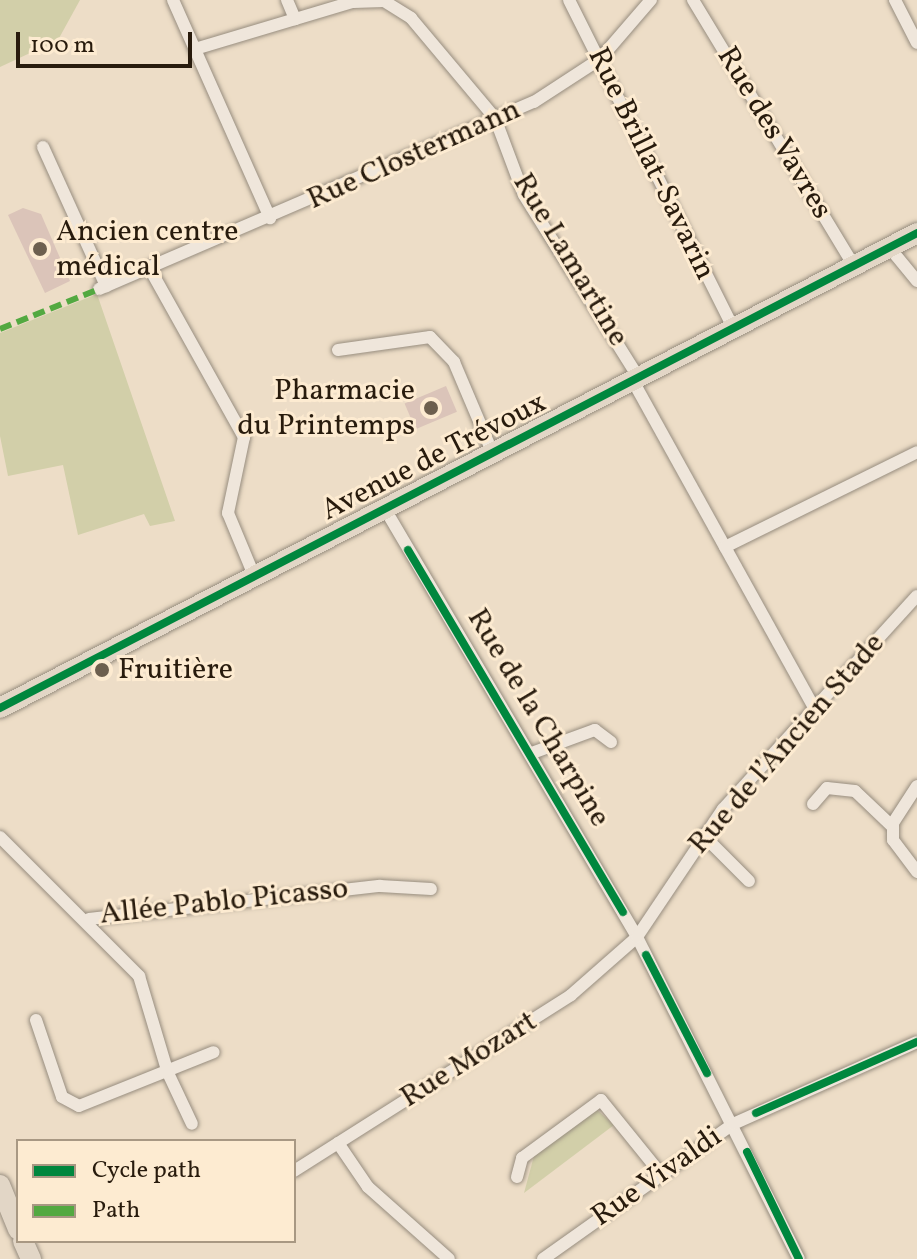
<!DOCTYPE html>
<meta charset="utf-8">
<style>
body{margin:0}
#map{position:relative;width:917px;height:1259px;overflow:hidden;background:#edddc7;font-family:Vollkorn,serif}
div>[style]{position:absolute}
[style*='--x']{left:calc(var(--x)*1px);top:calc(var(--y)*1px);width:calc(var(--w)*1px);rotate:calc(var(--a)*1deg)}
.green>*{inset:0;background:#d2cfa9}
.building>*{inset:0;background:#dbc4b9;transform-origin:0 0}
.roads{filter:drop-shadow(0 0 2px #978d7f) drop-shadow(0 0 2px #978d7f)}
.street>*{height:12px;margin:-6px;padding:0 6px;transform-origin:6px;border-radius:6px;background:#efe6db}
.primary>*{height:20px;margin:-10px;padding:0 10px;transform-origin:10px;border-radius:10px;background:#e2d6c6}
.quiet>*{height:6px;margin-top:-3px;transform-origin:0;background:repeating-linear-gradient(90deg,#53a941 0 12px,transparent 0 18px)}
.cycleway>*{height:8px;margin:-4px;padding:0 4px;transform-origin:4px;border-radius:4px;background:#00873e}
.dots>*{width:22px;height:22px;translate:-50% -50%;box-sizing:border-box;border:4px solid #fdebd1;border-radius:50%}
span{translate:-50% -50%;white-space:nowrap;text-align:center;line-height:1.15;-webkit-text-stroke:6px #fdebd1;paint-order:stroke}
.street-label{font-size:30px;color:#281b0d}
.poi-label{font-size:30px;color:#281b0d}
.left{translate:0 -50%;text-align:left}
.right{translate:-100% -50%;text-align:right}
.legend{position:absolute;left:16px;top:1139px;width:280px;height:104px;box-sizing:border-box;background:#fdebd1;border:2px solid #a89883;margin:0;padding:10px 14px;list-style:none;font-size:24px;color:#281b0d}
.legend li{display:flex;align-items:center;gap:16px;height:40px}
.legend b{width:40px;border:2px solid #a89883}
.scale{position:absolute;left:16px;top:32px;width:176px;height:36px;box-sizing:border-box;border:4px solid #281b0d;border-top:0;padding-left:10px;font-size:24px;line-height:28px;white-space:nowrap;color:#281b0d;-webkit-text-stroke:6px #fdebd1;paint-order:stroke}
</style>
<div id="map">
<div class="green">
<div style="clip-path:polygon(0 0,80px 0,58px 40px,0 67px)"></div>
<div style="clip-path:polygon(97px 294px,175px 521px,150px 526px,144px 514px,78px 535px,63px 465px,8px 476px,0 436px,0 333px)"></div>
<div style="clip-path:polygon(596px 1109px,614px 1125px,524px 1193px,534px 1156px)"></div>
</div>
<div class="building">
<div style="clip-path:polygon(23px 208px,41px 214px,70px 281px,45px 293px,8px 215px)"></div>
<div style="left:446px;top:386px;width:28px;height:45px;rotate:67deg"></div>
</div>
<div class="roads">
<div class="street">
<div style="--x:173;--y:0;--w:239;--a:66"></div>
<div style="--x:287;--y:0;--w:21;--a:67"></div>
<div style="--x:569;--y:0;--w:367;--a:63.4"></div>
<div style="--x:693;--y:0;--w:311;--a:58.8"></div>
<div style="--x:895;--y:0;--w:48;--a:62.9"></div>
<div style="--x:195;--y:49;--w:165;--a:-16.6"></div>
<div style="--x:353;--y:2;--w:31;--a:-2"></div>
<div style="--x:384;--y:1;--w:32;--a:32"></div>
<div style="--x:411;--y:18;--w:131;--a:50"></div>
<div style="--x:495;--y:118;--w:82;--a:69.4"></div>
<div style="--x:524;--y:195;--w:216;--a:57.9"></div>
<div style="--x:43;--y:147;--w:153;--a:65.6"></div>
<div style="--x:889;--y:247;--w:44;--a:50.5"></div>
<div style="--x:150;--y:269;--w:193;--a:60.8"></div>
<div style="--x:244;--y:437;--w:78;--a:101.9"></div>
<div style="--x:228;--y:513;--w:70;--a:67.4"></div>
<div style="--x:99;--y:289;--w:473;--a:-23.3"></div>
<div style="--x:534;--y:102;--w:79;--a:-33.1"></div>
<div style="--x:600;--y:59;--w:78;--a:-49.2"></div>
<div style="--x:338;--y:350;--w:93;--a:-8"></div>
<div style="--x:430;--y:337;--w:35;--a:46"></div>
<div style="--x:454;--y:362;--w:100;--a:67"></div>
<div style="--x:633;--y:381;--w:376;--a:61"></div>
<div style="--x:385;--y:509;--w:497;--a:59.5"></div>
<div style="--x:637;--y:937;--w:360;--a:63.3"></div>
<div style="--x:725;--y:547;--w:214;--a:-26.3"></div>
<div style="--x:532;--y:753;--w:67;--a:-20.1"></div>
<div style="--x:595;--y:730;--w:20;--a:37"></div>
<div style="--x:917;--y:786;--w:44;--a:123"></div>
<div style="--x:893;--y:823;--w:17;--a:90"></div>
<div style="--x:893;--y:840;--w:40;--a:53"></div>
<div style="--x:813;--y:804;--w:21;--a:-49"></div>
<div style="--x:827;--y:788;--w:28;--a:6"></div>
<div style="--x:855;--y:791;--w:52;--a:43.5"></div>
<div style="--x:703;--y:835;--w:65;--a:45"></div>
<div style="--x:0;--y:837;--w:197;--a:45"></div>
<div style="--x:139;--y:976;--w:101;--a:73.4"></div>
<div style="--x:168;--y:1073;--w:56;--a:64.8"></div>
<div style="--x:89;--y:919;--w:293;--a:-6.5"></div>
<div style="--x:380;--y:886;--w:51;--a:3.4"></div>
<div style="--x:36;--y:1020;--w:81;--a:71.3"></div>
<div style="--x:62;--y:1097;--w:19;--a:28"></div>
<div style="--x:79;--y:1106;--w:145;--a:-21.8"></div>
<div style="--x:338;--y:1143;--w:53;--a:55.7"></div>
<div style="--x:368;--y:1187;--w:108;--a:41.6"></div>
<div style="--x:294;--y:1171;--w:328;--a:-32.4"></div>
<div style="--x:571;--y:995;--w:88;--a:-41.3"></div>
<div style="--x:637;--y:937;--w:154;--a:-56.1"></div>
<div style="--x:723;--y:809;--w:288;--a:-47.7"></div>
<div style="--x:517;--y:1177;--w:20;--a:-75"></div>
<div style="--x:522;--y:1158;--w:98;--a:-36.3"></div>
<div style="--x:601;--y:1100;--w:95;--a:51"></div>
<div style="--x:543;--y:1259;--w:233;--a:-35.4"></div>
<div style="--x:733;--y:1124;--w:201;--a:-24"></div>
</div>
<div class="primary">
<div style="--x:0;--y:708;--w:1033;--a:-27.38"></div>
<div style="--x:0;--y:1185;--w:48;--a:67.8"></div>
<div style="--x:23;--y:1241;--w:20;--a:66"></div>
</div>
</div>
<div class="quiet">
<div style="--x:0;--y:329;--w:107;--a:-22"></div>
</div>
<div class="cycleway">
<div style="--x:408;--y:550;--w:421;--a:59.3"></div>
<div style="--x:0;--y:708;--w:1033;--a:-27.38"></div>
<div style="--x:646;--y:955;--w:133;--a:62.7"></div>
<div style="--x:756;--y:1113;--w:176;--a:-23.8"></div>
<div style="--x:747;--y:1152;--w:119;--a:64.1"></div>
</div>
<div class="dots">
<div style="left:40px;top:249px;background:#6d5f4e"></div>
<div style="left:431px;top:408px;background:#6d5f4e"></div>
<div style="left:102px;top:670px;background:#6d5f4e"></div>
</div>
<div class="street-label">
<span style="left:774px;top:133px;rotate:59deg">Rue des Vavres</span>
<span style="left:414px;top:155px;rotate:-24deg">Rue Clostermann</span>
<span style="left:651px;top:164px;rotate:64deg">Rue Brillat-Savarin</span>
<span style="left:570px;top:260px;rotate:59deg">Rue Lamartine</span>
<span style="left:434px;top:457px;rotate:-27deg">Avenue de Trévoux</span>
<span style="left:538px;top:718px;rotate:59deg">Rue de la Charpine</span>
<span style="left:787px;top:744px;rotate:-49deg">Rue de l’Ancien Stade</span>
<span style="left:224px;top:902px;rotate:-6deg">Allée Pablo Picasso</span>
<span style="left:469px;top:1060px;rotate:-32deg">Rue Mozart</span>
<span style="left:657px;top:1177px;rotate:-35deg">Rue Vivaldi</span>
</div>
<div class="poi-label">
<span class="left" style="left:56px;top:249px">Ancien centre<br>médical</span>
<span class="right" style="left:415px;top:408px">Pharmacie<br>du Printemps</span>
<span class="left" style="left:118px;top:670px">Fruitière</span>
</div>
<ul class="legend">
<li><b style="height:10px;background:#00873e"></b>Cycle path</li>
<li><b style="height:10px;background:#53a941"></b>Path</li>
</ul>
<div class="scale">100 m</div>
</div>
